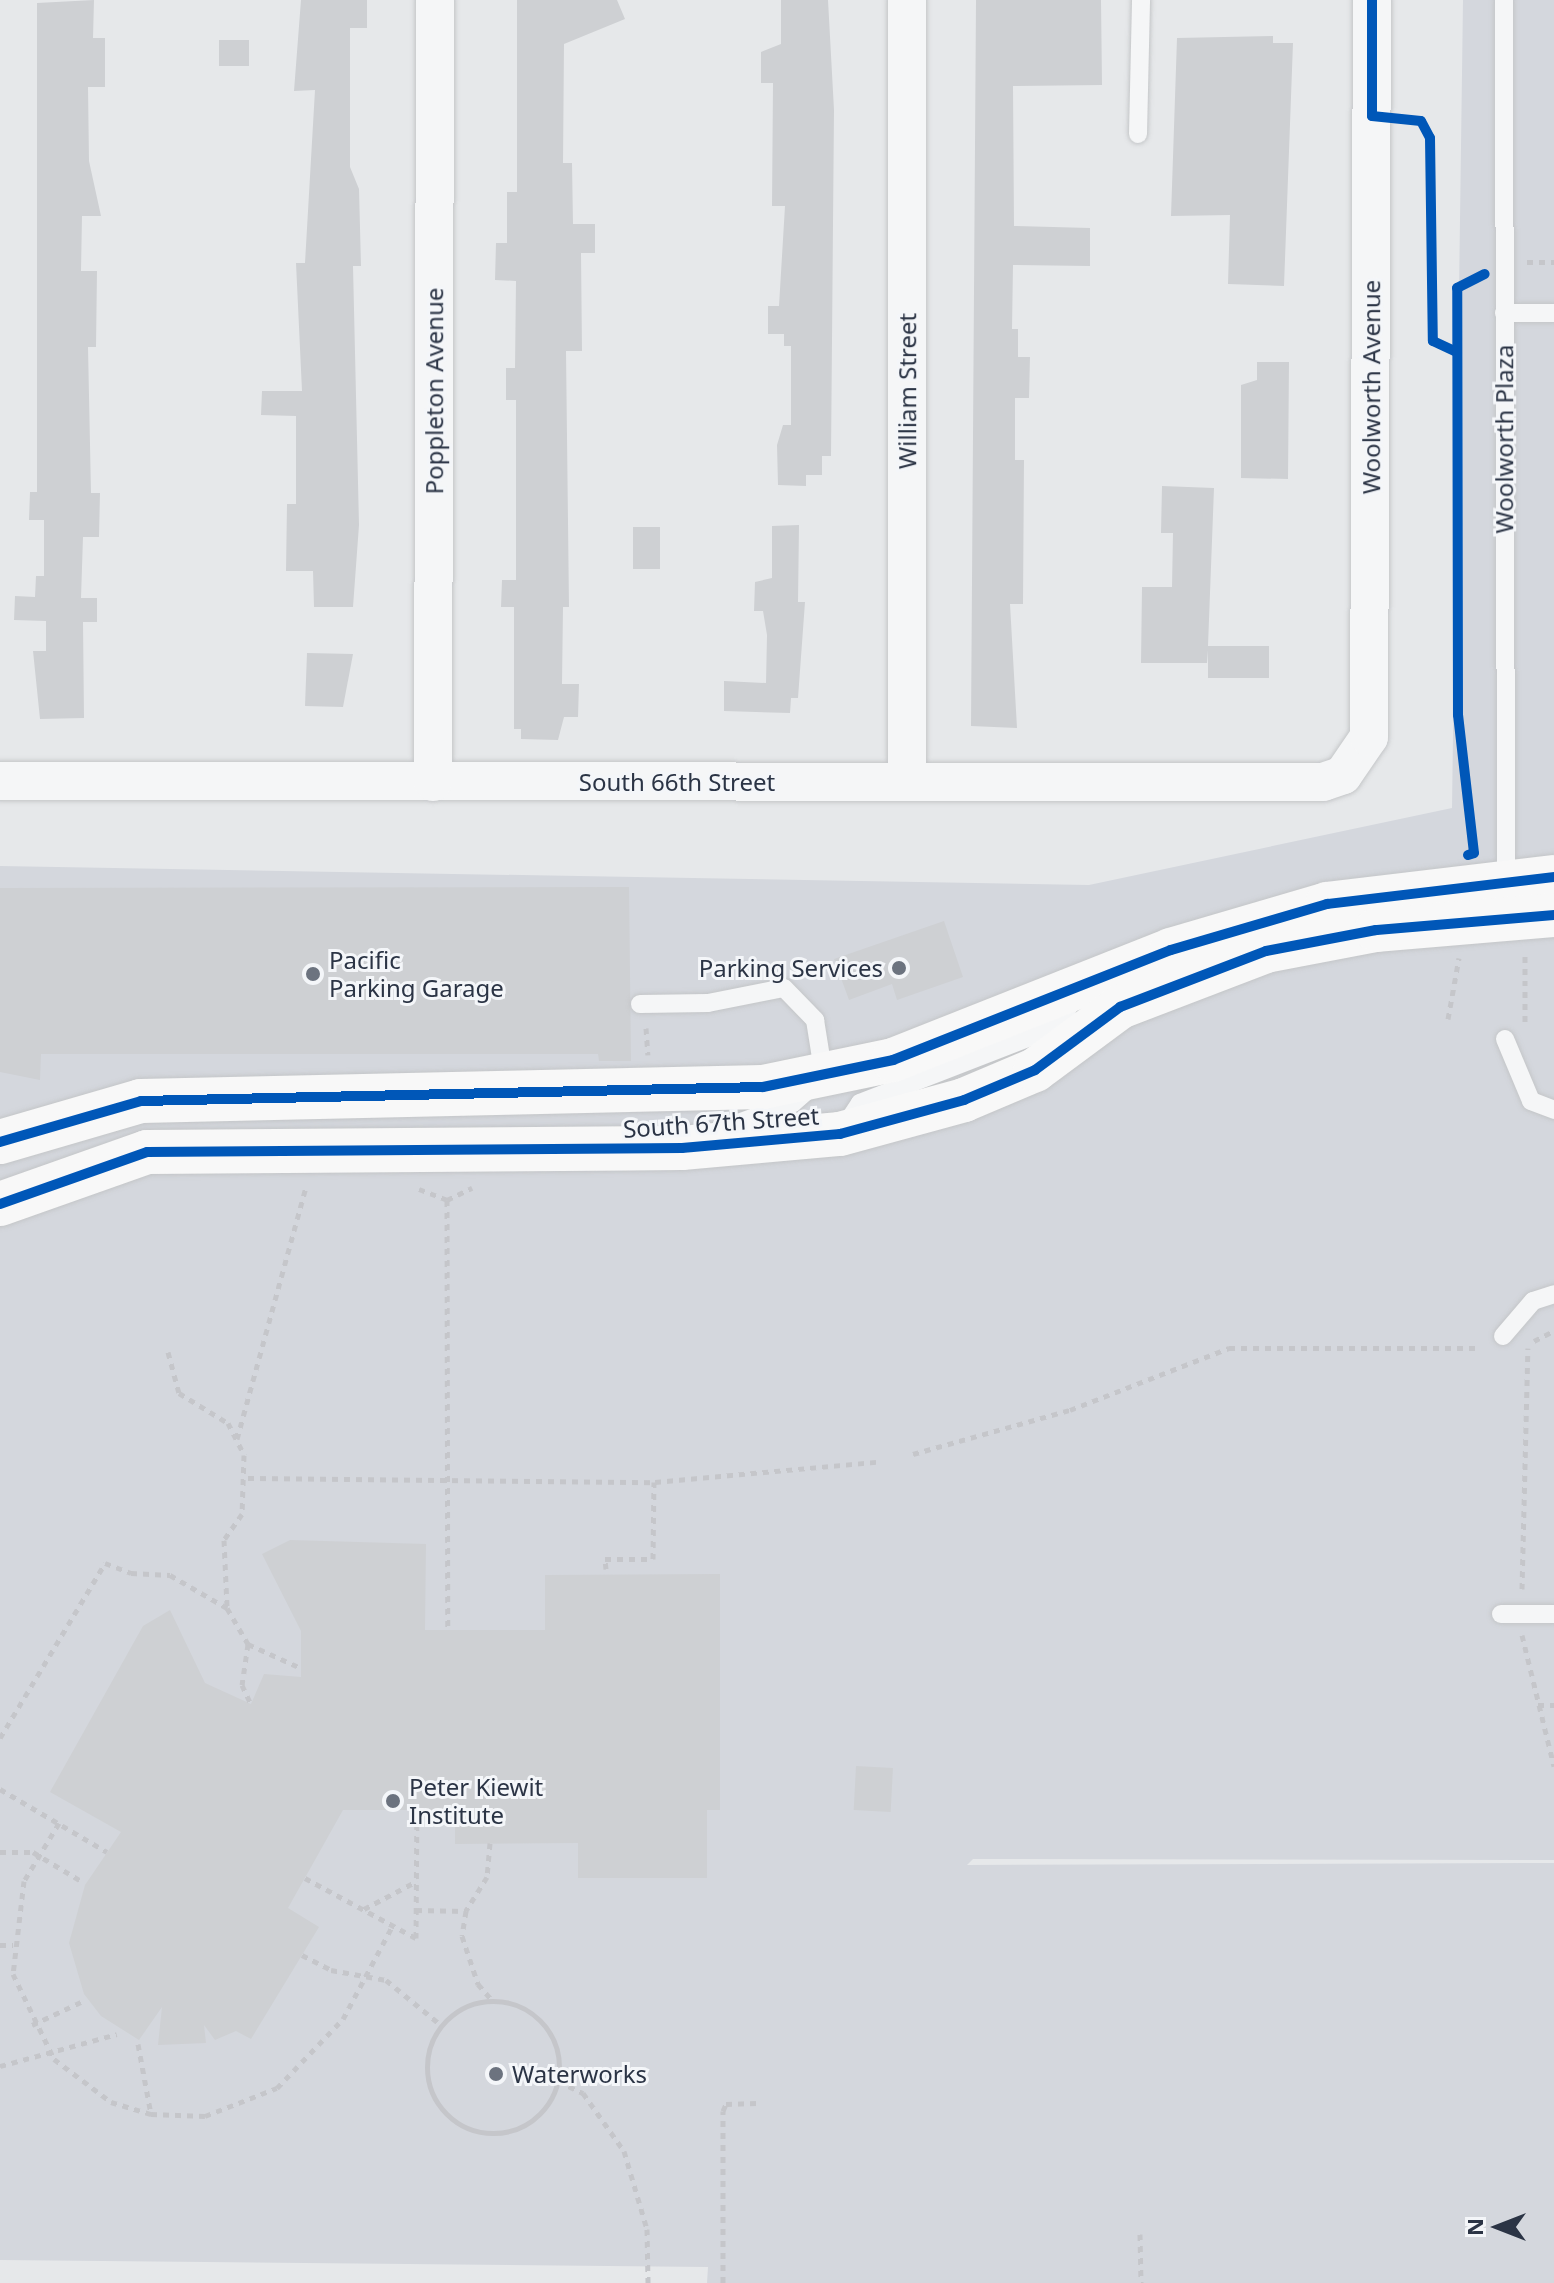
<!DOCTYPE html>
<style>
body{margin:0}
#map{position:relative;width:1554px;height:2283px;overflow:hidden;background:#e6e8ea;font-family:"Noto Sans",sans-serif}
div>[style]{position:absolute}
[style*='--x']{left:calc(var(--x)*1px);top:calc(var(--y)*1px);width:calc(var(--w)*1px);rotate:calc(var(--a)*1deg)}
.built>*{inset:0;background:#d4d7dd}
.building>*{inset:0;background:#ced0d3;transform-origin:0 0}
.path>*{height:5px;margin-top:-2.5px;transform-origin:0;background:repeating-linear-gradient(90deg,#c5c6ca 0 6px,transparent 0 12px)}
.path>.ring{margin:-2.5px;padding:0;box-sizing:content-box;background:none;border:5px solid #c5c6ca;border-radius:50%}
.roads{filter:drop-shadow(0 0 2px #c4c6c8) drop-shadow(0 0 2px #c4c6c8)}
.lane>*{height:18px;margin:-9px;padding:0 9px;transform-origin:9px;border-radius:9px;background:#f5f6f7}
.street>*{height:38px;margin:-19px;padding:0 19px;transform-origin:19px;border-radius:19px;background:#f5f6f7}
.secondary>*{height:44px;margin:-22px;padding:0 22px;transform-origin:22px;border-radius:22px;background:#f8f8f8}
.cycleway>*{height:10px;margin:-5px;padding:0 5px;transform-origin:5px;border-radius:5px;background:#0057b8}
.dots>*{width:22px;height:22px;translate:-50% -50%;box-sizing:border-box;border:4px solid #f4f6f9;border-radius:50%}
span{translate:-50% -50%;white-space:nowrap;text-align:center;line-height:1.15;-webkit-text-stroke:6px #f4f6f9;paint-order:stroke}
.street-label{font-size:24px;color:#2b3445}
.poi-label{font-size:24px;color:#2b3445}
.left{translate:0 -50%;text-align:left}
.right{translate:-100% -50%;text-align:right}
.north{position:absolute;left:1458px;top:2187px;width:80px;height:80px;-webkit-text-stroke:6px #f4f6f9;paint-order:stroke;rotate:270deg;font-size:22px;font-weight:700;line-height:32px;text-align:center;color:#2b3445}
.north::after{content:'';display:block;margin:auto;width:28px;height:36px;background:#2b3445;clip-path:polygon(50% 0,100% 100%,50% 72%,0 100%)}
</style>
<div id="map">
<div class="built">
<div style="clip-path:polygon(1463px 0,1554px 0,1554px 1860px,973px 1859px,967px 1865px,1554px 1863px,1554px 2283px,707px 2283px,708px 2267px,0 2260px,0 866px,1089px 885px,1452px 808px)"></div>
</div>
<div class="building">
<div style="clip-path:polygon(94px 0,93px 38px,105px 38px,105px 87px,88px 87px,89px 161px,101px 216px,82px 216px,81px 271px,97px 271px,96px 347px,88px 347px,91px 493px,100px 493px,99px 537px,83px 537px,81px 598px,97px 598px,97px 622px,83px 622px,84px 718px,40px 719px,33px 651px,46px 651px,46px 621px,14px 620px,15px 596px,35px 597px,36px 576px,44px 576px,44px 520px,29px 520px,30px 492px,37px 492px,37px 3px)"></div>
<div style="clip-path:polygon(301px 0,367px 0,367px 28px,350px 28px,350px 167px,359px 189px,361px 266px,353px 266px,359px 525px,353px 607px,314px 607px,313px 571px,286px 571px,287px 504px,296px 504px,296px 416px,261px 415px,262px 391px,302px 391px,296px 263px,305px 263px,315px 90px,294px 91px)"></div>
<div style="clip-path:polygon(517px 0,617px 0,625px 19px,564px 44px,563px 163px,572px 163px,573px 224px,595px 224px,595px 253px,581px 253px,582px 351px,566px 351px,569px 607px,563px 607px,562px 684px,579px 684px,578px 717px,564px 717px,558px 740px,521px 739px,521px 729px,514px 729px,514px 607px,501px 607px,502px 580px,516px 580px,516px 400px,506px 400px,506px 368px,515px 368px,516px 281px,495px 280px,496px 243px,507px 243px,507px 192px,517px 192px)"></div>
<div style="clip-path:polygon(781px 0,828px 0,834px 110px,831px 456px,822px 456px,822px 475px,806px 475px,806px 486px,778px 485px,777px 445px,783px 425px,791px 425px,791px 346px,784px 346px,784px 334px,768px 334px,768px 306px,779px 306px,785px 206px,772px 206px,773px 83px,761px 83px,761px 52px,781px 44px)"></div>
<div style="clip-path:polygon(976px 0,1101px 0,1102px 85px,1013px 86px,1014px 226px,1090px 228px,1090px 266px,1013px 265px,1012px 329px,1018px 329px,1018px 357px,1030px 357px,1029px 398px,1015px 398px,1015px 460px,1024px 460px,1023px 604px,1010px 604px,1017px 728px,971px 726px)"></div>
<div style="clip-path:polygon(1273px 36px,1273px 43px,1293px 43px,1284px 286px,1228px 284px,1230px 215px,1171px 216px,1177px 38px)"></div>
<div style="left:219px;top:40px;width:30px;height:26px"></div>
<div style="clip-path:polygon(1257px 362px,1289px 362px,1288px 479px,1241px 478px,1241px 385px,1257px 380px)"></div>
<div style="clip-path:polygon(1162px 486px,1214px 488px,1208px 646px,1269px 646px,1269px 678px,1208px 678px,1208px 650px,1207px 663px,1141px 663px,1142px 587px,1172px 587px,1173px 533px,1161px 533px)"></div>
<div style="clip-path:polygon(799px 525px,798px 602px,805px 602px,798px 698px,791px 698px,790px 713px,724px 711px,724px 681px,766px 683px,767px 635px,763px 611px,754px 611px,755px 582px,772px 578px,772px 526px)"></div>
<div style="left:633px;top:527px;width:27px;height:42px"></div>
<div style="clip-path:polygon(307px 653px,353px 654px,343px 707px,305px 706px)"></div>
<div style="clip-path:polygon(629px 887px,631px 1061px,599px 1061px,598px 1054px,41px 1054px,40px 1080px,0 1072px,0 888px)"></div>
<div style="clip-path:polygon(944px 921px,963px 977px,897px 1000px,892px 984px,849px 1000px,834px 959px)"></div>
<div style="clip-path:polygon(290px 1540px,426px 1544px,425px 1630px,545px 1630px,545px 1575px,720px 1574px,720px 1810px,707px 1810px,707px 1878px,578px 1878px,578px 1843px,455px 1844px,455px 1810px,343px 1810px,288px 1908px,319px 1927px,251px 2039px,236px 2031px,215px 2040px,204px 2025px,206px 2043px,158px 2045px,162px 2007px,139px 2040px,101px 2016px,84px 1994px,69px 1943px,85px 1885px,121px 1832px,50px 1792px,143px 1626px,170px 1610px,205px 1683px,251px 1704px,264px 1674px,301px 1677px,301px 1631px,262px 1554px)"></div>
<div style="left:856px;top:1766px;width:37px;height:44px;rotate:3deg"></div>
</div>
<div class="path">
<div style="--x:1527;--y:262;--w:27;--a:0"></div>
<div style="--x:1525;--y:956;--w:70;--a:90"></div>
<div style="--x:1448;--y:1019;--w:62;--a:-79.8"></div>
<div style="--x:646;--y:1028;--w:27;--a:86"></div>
<div style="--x:419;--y:1189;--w:30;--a:21"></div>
<div style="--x:447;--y:1200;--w:28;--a:-26"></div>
<div style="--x:447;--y:1200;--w:430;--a:89.9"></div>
<div style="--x:1534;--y:1341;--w:22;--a:-27"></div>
<div style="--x:168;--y:1352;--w:42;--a:75"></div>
<div style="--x:179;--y:1393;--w:57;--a:31.5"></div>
<div style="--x:228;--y:1423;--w:36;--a:63"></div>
<div style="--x:244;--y:1455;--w:59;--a:91.9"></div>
<div style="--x:242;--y:1514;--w:32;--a:125"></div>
<div style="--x:224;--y:1540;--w:67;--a:87.4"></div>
<div style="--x:237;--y:1439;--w:262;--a:-74.7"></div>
<div style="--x:913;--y:1454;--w:163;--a:-15.7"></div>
<div style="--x:1070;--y:1410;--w:171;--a:-21.3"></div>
<div style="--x:1229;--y:1348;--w:252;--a:0"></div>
<div style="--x:248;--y:1478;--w:407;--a:0.6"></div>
<div style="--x:655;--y:1482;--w:222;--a:-5.2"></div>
<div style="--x:606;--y:1569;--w:10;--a:-96"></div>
<div style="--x:605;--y:1559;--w:48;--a:0"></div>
<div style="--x:653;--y:1559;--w:77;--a:-89.3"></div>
<div style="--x:1522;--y:1589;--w:241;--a:-88.6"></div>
<div style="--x:1522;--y:1635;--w:135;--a:76.3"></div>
<div style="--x:248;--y:1644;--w:41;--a:98.3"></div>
<div style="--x:242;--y:1685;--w:21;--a:65"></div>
<div style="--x:1538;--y:1705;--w:16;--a:0"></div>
<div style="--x:0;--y:1738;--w:204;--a:-59"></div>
<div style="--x:105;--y:1563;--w:28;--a:21"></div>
<div style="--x:131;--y:1573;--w:39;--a:3"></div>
<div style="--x:170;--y:1575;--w:66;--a:30.1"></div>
<div style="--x:227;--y:1608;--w:42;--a:59.7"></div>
<div style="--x:248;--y:1644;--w:58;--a:24.4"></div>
<div style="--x:0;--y:1789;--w:124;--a:30.5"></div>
<div style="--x:59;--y:1823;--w:68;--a:121.1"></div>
<div style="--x:24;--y:1881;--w:94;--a:96.7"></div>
<div style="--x:13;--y:1974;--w:94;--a:64.2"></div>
<div style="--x:54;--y:2059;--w:71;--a:37"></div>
<div style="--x:111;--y:2102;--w:42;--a:16.7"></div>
<div style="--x:151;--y:2114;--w:54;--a:2.1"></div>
<div style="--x:205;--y:2116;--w:77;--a:-21.3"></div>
<div style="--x:277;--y:2088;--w:95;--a:-46.3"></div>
<div style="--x:343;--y:2019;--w:106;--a:-62"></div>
<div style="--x:490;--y:1843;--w:34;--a:95"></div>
<div style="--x:487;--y:1877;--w:40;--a:122"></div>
<div style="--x:466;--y:1911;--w:25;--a:99"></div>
<div style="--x:462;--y:1936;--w:51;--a:71.6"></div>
<div style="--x:478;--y:1984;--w:21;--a:49"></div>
<div style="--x:0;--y:1852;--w:33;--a:0"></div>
<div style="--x:33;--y:1852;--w:56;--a:31.1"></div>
<div style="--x:305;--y:1878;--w:126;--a:28.4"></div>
<div style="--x:416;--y:1938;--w:128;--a:-89.6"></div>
<div style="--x:364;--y:1909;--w:60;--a:-27.8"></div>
<div style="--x:416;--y:1910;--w:50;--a:1.1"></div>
<div style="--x:0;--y:1945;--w:13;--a:0"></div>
<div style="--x:302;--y:1955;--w:33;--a:27"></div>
<div style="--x:331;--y:1970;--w:56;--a:10.3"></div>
<div style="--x:386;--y:1980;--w:71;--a:39.3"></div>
<div class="ring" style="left:427px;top:2001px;width:127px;height:127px"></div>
<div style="--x:32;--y:2025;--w:54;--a:-25.1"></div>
<div style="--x:138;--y:2044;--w:71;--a:79.5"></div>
<div style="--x:0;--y:2066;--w:121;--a:-15.3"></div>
<div style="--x:558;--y:2081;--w:28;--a:26"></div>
<div style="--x:583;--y:2093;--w:71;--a:54.7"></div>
<div style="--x:624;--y:2151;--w:81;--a:73.6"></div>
<div style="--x:647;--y:2229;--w:54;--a:88.9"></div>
<div style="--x:1140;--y:2234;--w:49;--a:88.8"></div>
<div style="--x:723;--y:2283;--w:172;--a:-90"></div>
<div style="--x:723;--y:2111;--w:8;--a:-67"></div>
<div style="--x:726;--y:2104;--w:31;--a:-2"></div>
</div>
<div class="roads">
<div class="lane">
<div style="--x:1504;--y:0;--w:879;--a:89.87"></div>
<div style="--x:1138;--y:134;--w:134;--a:-88.7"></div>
<div style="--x:1504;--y:313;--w:50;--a:0"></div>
<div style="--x:640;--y:1004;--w:68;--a:-0.8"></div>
<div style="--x:708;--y:1003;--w:77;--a:-11.2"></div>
<div style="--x:784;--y:988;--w:45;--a:45.9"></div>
<div style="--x:815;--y:1020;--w:57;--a:80.9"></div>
<div style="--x:824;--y:1076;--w:41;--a:138.9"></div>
<div style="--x:793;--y:1103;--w:59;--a:160"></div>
<div style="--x:1505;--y:1039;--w:67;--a:67.2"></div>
<div style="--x:1531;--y:1101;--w:25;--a:21"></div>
<div style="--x:845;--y:1126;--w:27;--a:-57"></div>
<div style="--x:860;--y:1103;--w:210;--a:-21.2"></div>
<div style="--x:1056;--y:1027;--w:36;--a:-58"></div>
<div style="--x:1503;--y:1336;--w:46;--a:-49.4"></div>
<div style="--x:1533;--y:1301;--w:22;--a:-18"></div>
<div style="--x:1501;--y:1614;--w:53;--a:0"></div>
</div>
<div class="street">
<div style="--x:907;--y:0;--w:782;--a:90"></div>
<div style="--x:0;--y:781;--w:1323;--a:0.04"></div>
<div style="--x:1323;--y:782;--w:21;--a:-19"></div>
<div style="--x:1343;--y:775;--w:46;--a:-55.6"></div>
<div style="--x:1369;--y:737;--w:737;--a:-89.77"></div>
<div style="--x:433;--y:782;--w:782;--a:-89.85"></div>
</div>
<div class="secondary">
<div style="--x:0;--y:1142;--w:147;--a:-16.2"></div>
<div style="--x:141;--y:1101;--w:622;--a:-1.29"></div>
<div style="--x:763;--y:1087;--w:133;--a:-11.7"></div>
<div style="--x:893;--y:1060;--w:299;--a:-21.6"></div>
<div style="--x:1171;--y:950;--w:163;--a:-16.4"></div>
<div style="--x:1327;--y:904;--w:229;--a:-6.8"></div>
<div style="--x:0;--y:1204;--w:156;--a:-19.5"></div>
<div style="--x:147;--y:1152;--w:535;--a:-0.43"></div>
<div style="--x:682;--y:1148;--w:159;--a:-5.1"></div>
<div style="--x:840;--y:1134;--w:129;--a:-15.3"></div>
<div style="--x:964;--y:1100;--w:77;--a:-22.9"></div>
<div style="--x:1035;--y:1070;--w:106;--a:-36.5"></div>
<div style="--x:1120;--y:1007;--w:156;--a:-21"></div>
<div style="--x:1266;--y:951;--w:112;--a:-10.8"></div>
<div style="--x:1376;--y:930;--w:179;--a:-4.8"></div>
</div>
</div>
<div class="cycleway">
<div style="--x:1372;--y:0;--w:116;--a:90"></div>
<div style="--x:1372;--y:116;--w:49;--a:5.8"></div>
<div style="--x:1421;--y:121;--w:19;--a:62"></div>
<div style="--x:1430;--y:138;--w:203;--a:89.2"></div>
<div style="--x:1433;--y:341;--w:26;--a:25"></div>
<div style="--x:1468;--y:855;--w:6;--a:-18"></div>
<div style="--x:1474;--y:853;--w:139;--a:-96.6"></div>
<div style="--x:1458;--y:715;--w:427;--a:-90.1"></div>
<div style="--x:1457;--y:288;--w:31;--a:-27"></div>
<div style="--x:0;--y:1142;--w:147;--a:-16.2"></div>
<div style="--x:141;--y:1101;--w:622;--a:-1.29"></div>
<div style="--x:763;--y:1087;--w:133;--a:-11.7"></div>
<div style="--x:893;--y:1060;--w:299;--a:-21.6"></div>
<div style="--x:1171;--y:950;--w:163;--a:-16.4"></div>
<div style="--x:1327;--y:904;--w:229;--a:-6.8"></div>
<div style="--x:0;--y:1204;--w:156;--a:-19.5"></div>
<div style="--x:147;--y:1152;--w:535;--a:-0.43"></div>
<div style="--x:682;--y:1148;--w:159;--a:-5.1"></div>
<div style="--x:840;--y:1134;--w:129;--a:-15.3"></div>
<div style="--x:964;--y:1100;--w:77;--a:-22.9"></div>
<div style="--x:1035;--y:1070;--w:106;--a:-36.5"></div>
<div style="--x:1120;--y:1007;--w:156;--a:-21"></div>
<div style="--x:1266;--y:951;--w:112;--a:-10.8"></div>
<div style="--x:1376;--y:930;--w:179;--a:-4.8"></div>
</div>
<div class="dots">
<div style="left:899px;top:968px;background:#6c737f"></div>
<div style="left:313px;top:974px;background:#6c737f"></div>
<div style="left:393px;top:1801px;background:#6c737f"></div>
<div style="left:496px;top:2074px;background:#6c737f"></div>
</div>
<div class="street-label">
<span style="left:1371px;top:387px;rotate:-90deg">Woolworth Avenue</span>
<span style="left:434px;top:391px;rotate:-90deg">Poppleton Avenue</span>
<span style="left:907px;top:391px;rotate:-90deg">William Street</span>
<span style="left:1504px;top:439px;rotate:-90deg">Woolworth Plaza</span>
<span style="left:677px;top:782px">South 66th Street</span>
<span style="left:721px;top:1122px;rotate:-4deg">South 67th Street</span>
</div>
<div class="poi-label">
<span class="left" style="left:329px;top:974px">Pacific<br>Parking Garage</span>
<span class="right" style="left:883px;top:968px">Parking Services</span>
<span class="left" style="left:409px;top:1801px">Peter Kiewit<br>Institute</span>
<span class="left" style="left:512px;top:2074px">Waterworks</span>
</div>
<div class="north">N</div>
</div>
